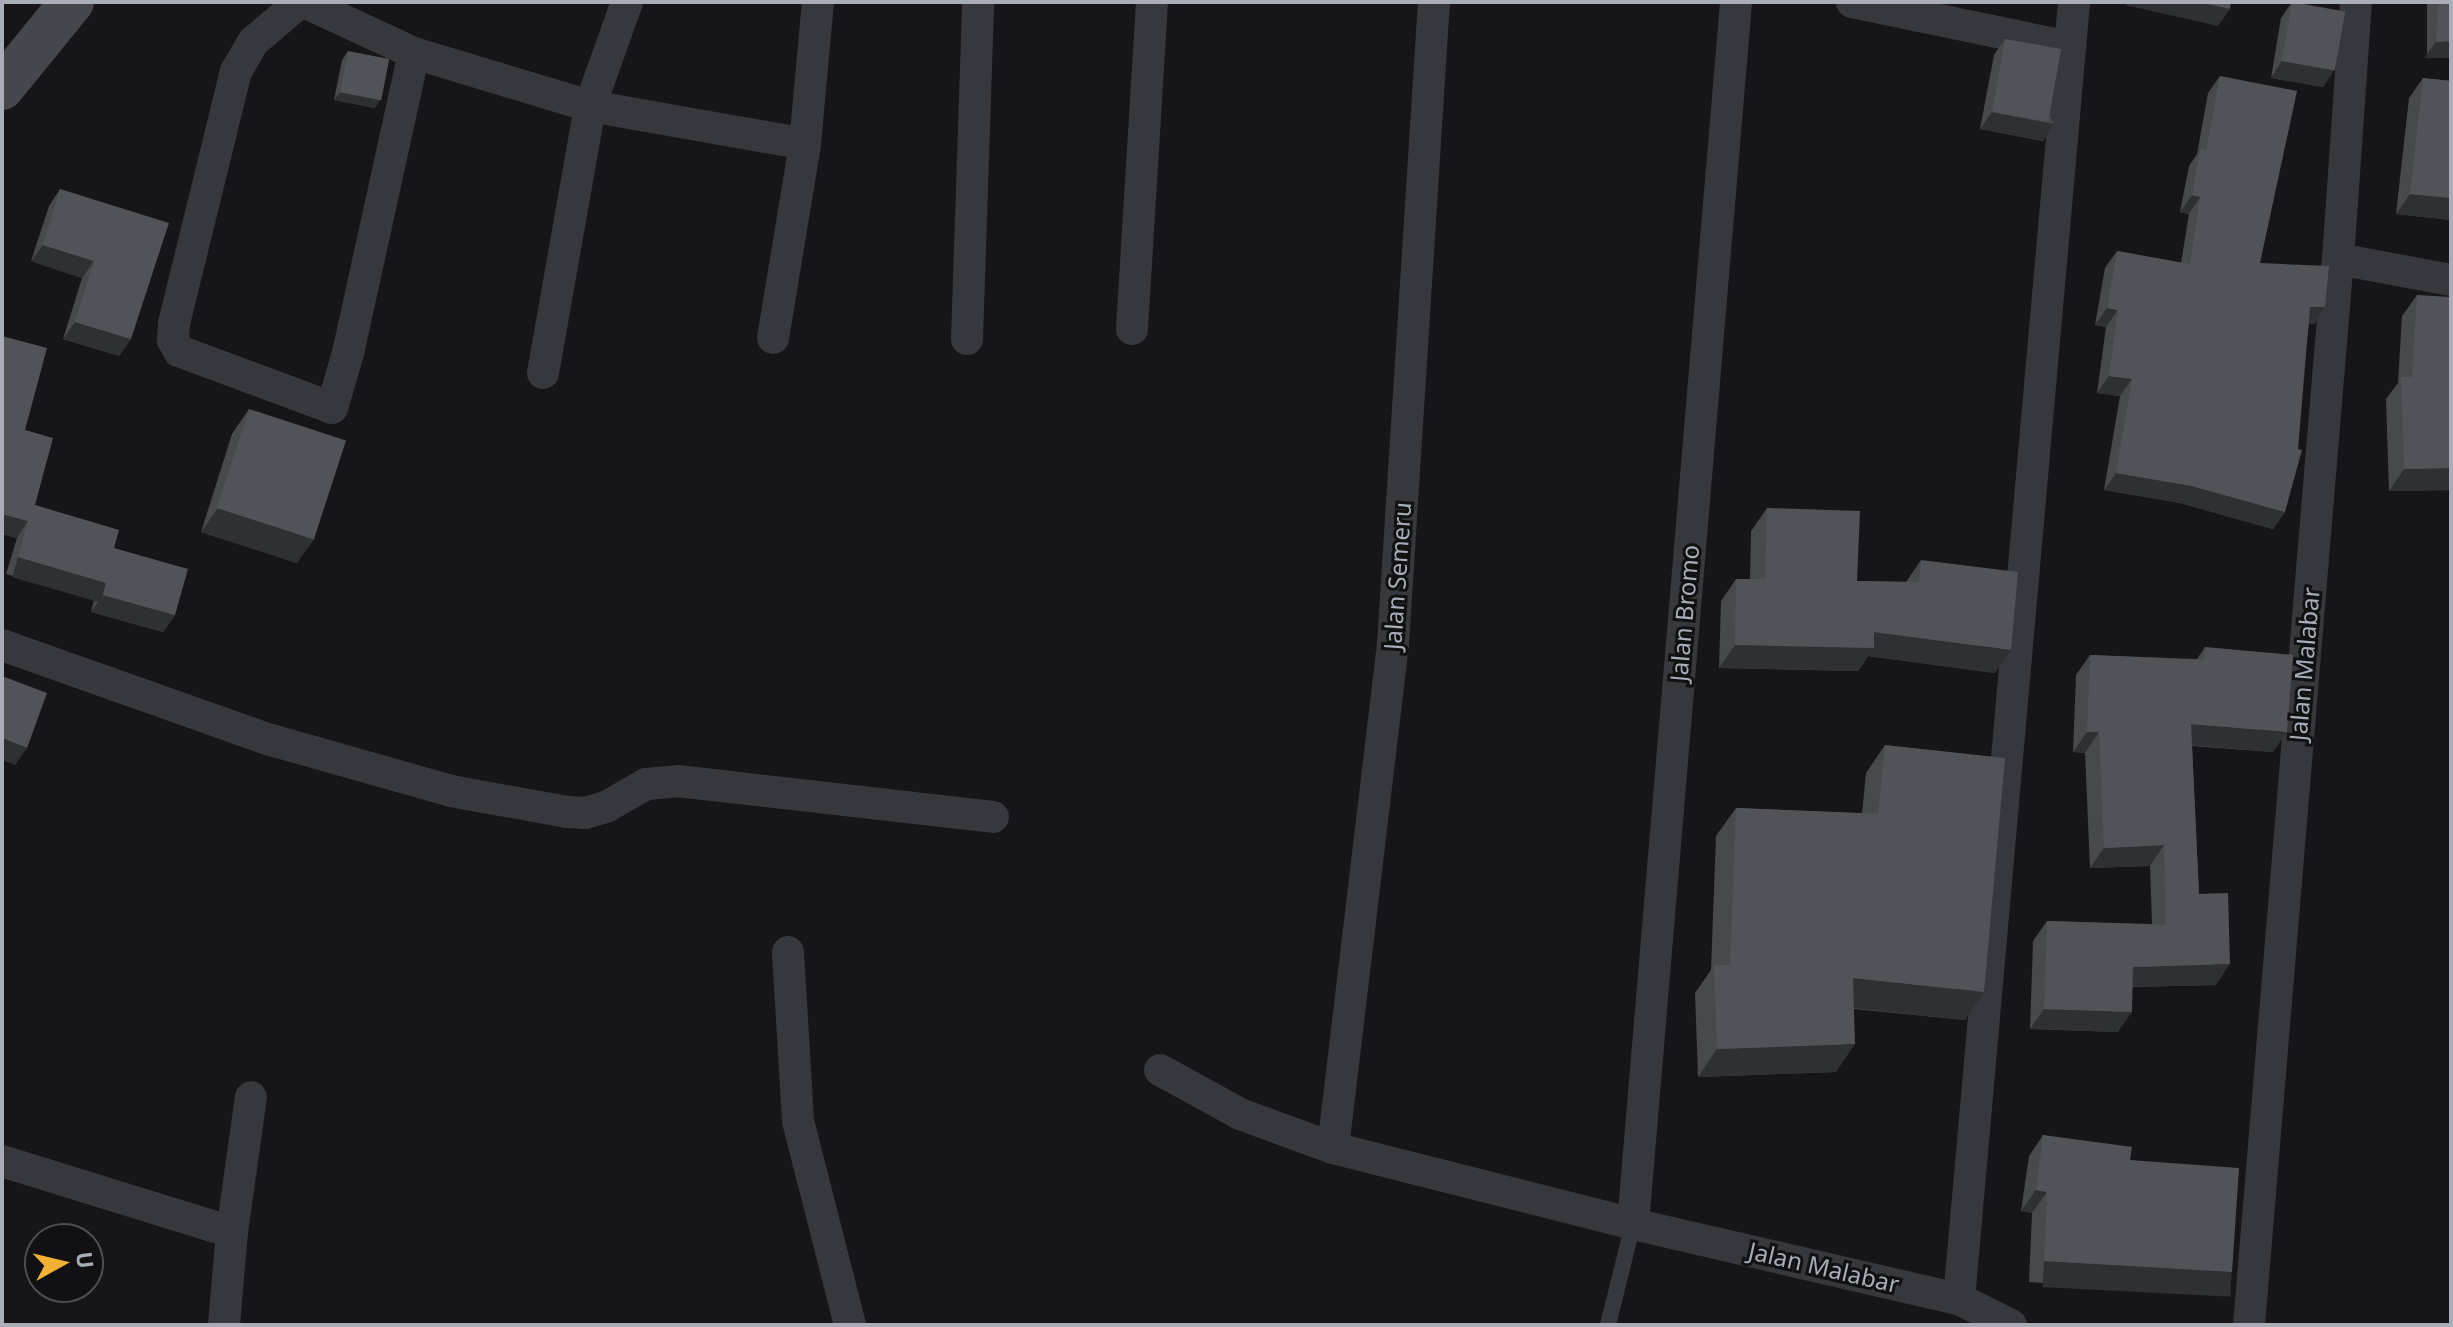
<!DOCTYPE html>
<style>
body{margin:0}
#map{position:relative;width:2453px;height:1327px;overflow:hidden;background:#161618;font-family:"Noto Sans",sans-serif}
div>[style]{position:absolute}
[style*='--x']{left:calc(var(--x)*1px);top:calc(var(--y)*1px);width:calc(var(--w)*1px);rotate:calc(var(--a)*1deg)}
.lane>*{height:16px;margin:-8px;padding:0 8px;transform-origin:8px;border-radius:8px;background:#37383d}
.street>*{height:32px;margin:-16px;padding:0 16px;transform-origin:16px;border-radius:16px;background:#37383d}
.secondary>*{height:44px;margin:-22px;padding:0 22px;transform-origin:22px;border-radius:22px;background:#45474d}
.wall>*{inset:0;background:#47494d;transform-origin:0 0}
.shaded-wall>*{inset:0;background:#2f3033;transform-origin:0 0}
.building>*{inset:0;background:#525359;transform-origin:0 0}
span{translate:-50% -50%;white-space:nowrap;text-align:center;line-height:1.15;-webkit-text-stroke:6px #111113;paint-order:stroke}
.street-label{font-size:24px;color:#a8adb8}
.frame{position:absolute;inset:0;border:4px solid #a8adb8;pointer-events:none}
.north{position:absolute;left:24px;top:1223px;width:80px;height:80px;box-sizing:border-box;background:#111113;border:2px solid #4d4f55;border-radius:50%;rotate:82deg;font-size:22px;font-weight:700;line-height:32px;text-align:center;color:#a8adb8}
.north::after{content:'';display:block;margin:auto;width:28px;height:36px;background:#f2b134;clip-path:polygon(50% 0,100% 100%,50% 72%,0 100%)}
</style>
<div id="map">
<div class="lane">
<div style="--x:1608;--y:1325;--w:104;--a:-76.1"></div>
</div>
<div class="street">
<div style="--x:300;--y:2;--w:62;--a:139.6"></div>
<div style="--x:253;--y:42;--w:34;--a:120"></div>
<div style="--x:236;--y:71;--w:260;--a:103.8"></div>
<div style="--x:174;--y:324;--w:16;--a:94"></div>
<div style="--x:173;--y:340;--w:13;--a:61"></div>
<div style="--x:179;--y:351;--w:163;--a:20.4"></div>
<div style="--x:332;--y:408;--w:57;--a:-73.8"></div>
<div style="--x:348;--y:353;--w:307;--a:-77.6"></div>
<div style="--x:304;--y:2;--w:121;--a:24.9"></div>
<div style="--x:414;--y:53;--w:184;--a:16.8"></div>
<div style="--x:590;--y:106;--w:218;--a:10"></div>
<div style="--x:805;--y:144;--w:143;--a:-84.8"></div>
<div style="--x:1852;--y:2;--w:223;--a:11.7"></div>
<div style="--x:2338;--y:259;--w:115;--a:10.5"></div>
<div style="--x:1132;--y:329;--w:328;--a:-86.5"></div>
<div style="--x:773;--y:338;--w:197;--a:-80.6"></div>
<div style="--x:967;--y:339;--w:337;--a:-88.1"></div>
<div style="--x:543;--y:373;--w:271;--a:-80"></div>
<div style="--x:590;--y:106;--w:110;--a:-70.4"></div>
<div style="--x:2;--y:645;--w:285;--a:19.5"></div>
<div style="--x:271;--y:740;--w:187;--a:15.8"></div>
<div style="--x:451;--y:791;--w:118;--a:10.3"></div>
<div style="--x:567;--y:812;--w:18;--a:3"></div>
<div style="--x:585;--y:813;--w:22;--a:-16"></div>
<div style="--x:606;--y:807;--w:46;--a:-29.9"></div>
<div style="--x:646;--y:784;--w:32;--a:-5"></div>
<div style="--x:678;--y:781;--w:317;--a:6.5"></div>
<div style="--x:788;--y:952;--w:169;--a:86.6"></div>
<div style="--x:798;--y:1121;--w:211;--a:75.7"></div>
<div style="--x:1160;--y:1070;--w:91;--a:28.8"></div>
<div style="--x:1240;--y:1114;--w:99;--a:20.1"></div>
<div style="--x:1333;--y:1148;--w:309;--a:14.2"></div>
<div style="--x:1633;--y:1224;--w:335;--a:13"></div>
<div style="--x:1959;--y:1299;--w:58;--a:26.6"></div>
<div style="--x:1333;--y:1148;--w:508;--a:-83.21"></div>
<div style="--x:1393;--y:644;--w:643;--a:-86.35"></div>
<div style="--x:2;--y:1161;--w:241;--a:17.2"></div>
<div style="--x:1633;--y:1224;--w:1226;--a:-85.18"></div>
<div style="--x:1959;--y:1299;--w:1302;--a:-84.93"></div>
<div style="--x:224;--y:1325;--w:93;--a:-85.1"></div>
<div style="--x:232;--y:1232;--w:136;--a:-82"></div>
<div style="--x:2249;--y:1325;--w:1070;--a:-85.23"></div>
<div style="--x:2338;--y:259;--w:258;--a:-86"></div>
</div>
<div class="secondary">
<div style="--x:2;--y:88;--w:111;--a:-50.9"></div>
</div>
<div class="wall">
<div style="clip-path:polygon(2292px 2px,2334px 70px,2323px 87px,2271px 78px,2281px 18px)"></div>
<div style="left:2427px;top:2px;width:24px;height:56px"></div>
<div style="clip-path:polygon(2005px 39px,2054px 124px,2043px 141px,1980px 129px,1994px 55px)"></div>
<div style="clip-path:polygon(348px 51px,375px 108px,334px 100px,342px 60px)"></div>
<div style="clip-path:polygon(2220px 76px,2260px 263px,2325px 307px,2314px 324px,2309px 324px,2285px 512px,2273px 529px,2180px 503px,2104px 490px,2120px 396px,2097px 393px,2106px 327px,2095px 325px,2105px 268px,2117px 251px,2181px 263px,2189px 214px,2180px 212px,2189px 166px,2197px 154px,2208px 93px)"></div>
<div style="clip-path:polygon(2423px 78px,2451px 81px,2451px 220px,2396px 214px,2409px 98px)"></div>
<div style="clip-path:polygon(60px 189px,131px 339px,119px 356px,63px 339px,82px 278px,31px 261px,49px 206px)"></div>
<div style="clip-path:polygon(2417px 295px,2451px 490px,2389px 491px,2386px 399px,2398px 383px,2402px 316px)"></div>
<div style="clip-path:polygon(2px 336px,25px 430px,35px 505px,114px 548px,175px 615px,163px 632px,91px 612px,94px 600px,6px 574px,17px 538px,2px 534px)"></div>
<div style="clip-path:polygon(249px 409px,297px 563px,201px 532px,232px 434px)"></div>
<div style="clip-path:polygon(1767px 508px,1857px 581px,1906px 582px,1921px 560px,1995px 673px,1868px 656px,1858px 671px,1719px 668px,1721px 601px,1736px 579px,1750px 579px,1751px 531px)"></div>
<div style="clip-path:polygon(2205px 647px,2273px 752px,2192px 746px,2199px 894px,2216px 985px,2133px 987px,2118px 1032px,2030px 1029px,2033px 941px,2047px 921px,2152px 924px,2150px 866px,2090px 868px,2085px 753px,2073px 752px,2076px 675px,2090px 655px,2197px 659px)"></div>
<div style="clip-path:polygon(1885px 745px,1965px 1020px,1854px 1009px,1836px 1072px,1698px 1077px,1695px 993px,1711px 970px,1716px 836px,1736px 808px,1862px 813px,1866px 773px)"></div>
<div style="clip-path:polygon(2043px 1135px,2130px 1160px,2218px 1293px,2029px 1282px,2032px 1213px,2021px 1211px,2029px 1156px)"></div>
</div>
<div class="shaded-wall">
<div style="clip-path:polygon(2127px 2px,2198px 2px,2230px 9px,2218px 26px,2125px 5px)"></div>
<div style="clip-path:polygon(2451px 41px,2451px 58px,2424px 58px,2436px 42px)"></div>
<div style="clip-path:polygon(2282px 61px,2334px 70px,2323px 87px,2271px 78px)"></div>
<div style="clip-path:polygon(340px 92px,381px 99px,375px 108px,334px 100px)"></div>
<div style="clip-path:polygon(1992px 112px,2054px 124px,2043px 141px,1980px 129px)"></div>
<div style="clip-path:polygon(2410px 194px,2451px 198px,2451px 220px,2396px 214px)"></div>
<div style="clip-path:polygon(2192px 195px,2200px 197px,2189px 214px,2180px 212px)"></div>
<div style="clip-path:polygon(43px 245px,94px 261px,82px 278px,31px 261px)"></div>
<div style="clip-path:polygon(2310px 307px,2325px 307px,2314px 324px,2298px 323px)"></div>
<div style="clip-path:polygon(2107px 308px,2118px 310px,2106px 327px,2095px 325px)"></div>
<div style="clip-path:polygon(75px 322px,131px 339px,119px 356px,63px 339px)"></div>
<div style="clip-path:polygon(2109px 376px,2132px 379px,2120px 396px,2097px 393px)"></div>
<div style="clip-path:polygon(2451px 468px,2451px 490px,2389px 491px,2404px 469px)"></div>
<div style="clip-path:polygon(2116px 473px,2192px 486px,2285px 512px,2273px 529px,2180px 503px,2104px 490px)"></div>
<div style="clip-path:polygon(218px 508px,315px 538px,297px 563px,201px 532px)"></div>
<div style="clip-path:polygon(2px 514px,28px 521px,17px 538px,2px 534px)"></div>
<div style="left:18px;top:557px;width:92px;height:21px;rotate:16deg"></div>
<div style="clip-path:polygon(103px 595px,175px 615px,163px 632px,91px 612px)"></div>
<div style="clip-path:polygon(1874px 632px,2011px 650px,1995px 673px,1868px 656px,1858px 671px,1719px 668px,1735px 645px)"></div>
<div style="clip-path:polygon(2191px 724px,2287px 732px,2273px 752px,2177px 744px)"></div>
<div style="clip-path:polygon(2087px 732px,2099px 732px,2085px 753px,2073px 752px)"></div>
<div style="clip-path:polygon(2px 738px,27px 748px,15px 765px,2px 760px)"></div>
<div style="clip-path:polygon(2164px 845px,2150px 866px,2090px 868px,2104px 848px)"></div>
<div style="clip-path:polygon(2230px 964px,2216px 985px,2119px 987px,2133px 967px)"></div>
<div style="clip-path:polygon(1853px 978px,1984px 992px,1965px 1020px,1833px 1006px)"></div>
<div style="clip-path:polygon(2044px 1009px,2132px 1012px,2118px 1032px,2030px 1029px)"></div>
<div style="clip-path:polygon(1855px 1044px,1836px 1072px,1698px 1077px,1717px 1049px)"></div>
<div style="clip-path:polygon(2036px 1190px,2047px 1192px,2032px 1213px,2021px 1211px)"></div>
<div style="left:2044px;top:1261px;width:188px;height:26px;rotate:3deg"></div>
</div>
<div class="building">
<div style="clip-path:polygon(2198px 2px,2231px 2px,2230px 9px)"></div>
<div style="left:2292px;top:2px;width:54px;height:60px;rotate:10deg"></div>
<div style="clip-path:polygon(2438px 2px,2451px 2px,2451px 41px,2436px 42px)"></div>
<div style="left:2005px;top:39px;width:57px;height:74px;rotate:10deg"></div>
<div style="left:348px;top:51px;width:42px;height:42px;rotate:11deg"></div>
<div style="clip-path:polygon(2220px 76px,2297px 91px,2260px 263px,2329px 266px,2325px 307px,2310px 307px,2298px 449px,2302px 450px,2285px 512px,2192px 486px,2116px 473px,2132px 379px,2109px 376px,2118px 310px,2107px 308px,2117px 251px,2190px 264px,2200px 197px,2192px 195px,2200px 149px,2206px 150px)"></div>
<div style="clip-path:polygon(2423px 78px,2451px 81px,2451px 198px,2410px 194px)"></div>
<div style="clip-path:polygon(60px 189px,169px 223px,131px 339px,75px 322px,94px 261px,43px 245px)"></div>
<div style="clip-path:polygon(2417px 295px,2451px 297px,2451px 468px,2404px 469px,2401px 377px,2412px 377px)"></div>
<div style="clip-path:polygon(2px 336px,47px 348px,25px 430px,53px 438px,35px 505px,119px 530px,114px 548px,188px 569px,175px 615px,103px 595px,106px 583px,18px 557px,28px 521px,2px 514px)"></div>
<div style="left:249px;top:409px;width:102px;height:104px;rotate:18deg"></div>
<div style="clip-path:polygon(1767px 508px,1860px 511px,1857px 581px,1919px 582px,1921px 560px,2018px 572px,2011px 650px,1874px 632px,1874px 648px,1735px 645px,1736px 579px,1765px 579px)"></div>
<div style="clip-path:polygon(2205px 647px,2293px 655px,2287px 732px,2191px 724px,2199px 894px,2228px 893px,2230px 964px,2133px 967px,2132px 1012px,2044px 1009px,2047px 921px,2166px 925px,2164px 845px,2104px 848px,2099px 732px,2087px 732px,2090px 655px,2204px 660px)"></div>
<div style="clip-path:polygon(2px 676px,47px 693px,27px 748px,2px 738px)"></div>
<div style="clip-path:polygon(1885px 745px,2005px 758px,1984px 992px,1853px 978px,1855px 1044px,1717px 1049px,1714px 965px,1730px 965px,1736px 808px,1878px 814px)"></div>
<div style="clip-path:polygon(2043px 1135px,2132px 1147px,2130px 1160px,2239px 1168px,2232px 1272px,2044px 1261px,2047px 1192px,2036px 1190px)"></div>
</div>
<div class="street-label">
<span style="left:1397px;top:576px;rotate:-86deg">Jalan Semeru</span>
<span style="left:1684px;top:613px;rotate:-85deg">Jalan Bromo</span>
<span style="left:2304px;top:664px;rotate:-85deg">Jalan Malabar</span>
<span style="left:1824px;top:1267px;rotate:13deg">Jalan Malabar</span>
</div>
<div class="frame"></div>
<div class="north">U</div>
</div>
